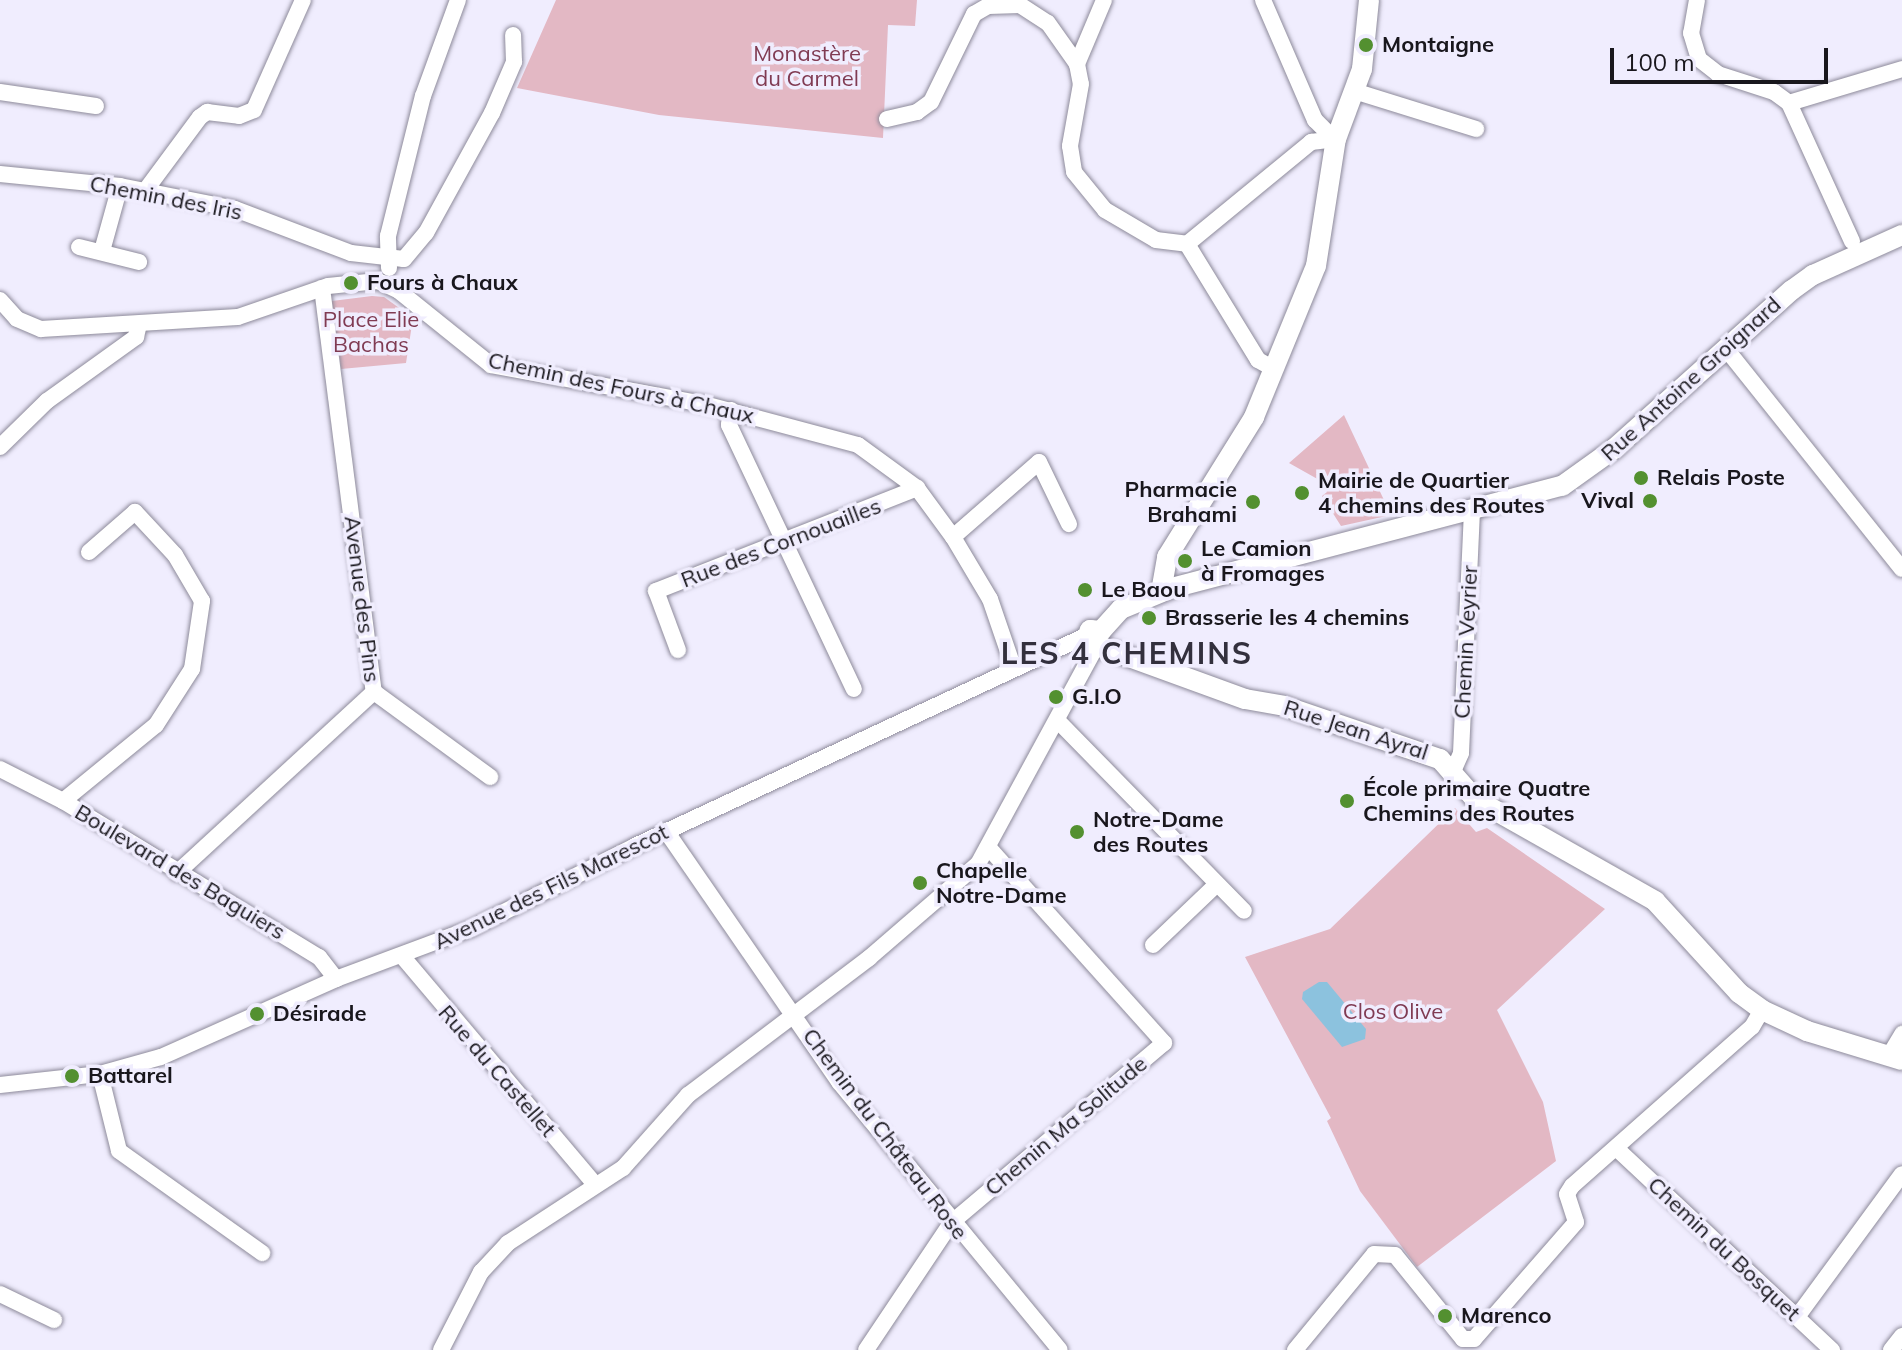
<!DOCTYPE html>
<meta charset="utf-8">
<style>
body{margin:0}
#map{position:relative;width:1902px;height:1350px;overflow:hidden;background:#f0edfe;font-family:Mulish,sans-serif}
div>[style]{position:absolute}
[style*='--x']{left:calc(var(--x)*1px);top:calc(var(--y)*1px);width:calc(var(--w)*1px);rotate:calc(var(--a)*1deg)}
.green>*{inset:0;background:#e3b8c4}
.water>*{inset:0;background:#8cc2de}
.roads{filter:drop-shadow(0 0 2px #8d8a9a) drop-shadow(0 0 2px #8d8a9a)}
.minor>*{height:16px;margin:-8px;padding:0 8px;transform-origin:8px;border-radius:8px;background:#fff}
.major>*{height:20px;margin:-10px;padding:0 10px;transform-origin:10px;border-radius:10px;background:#fff}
.dots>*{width:22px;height:22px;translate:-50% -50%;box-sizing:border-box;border:4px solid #f0edfe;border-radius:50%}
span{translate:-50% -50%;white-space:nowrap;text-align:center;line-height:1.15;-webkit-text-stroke:7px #f0edfe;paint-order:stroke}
.poi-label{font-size:22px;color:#19171d;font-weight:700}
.left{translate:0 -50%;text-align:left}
.right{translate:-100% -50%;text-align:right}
.park-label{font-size:22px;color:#803b53}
.street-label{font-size:22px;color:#19171d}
.district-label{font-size:30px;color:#33303d;font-weight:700;letter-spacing:2px}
.scale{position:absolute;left:1610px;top:48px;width:218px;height:36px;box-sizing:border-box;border:4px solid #19171d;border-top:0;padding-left:10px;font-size:24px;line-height:28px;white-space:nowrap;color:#19171d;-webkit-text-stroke:6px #f0edfe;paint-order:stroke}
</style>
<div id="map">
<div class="green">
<div style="clip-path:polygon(556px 0,917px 0,915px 26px,888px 25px,883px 138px,659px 115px,517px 88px)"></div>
<div style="clip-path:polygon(372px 296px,384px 297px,413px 318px,406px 363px,341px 369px,332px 301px)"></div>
<div style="clip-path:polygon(1344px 415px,1391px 515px,1341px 526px,1322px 496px,1327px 492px,1321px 481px,1289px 463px)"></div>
<div style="clip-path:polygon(1455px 808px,1476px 832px,1487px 828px,1605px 909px,1497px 1010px,1543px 1102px,1556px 1161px,1417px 1267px,1360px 1191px,1327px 1121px,1331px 1118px,1245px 957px,1330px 929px)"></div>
</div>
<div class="water">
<div style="clip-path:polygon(1319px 982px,1327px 982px,1366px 1029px,1365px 1039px,1342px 1047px,1302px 999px,1303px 992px)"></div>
</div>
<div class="roads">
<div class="minor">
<div style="--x:1263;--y:0;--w:131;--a:66.6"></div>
<div style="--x:1315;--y:120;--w:27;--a:45"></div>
<div style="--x:1697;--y:0;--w:34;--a:100"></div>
<div style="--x:1691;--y:33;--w:27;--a:73"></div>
<div style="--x:1699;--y:59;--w:24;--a:38"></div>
<div style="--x:1718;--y:74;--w:59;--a:17.8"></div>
<div style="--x:1774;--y:92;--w:19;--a:36"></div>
<div style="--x:1789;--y:103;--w:152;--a:65.5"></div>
<div style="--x:1077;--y:64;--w:69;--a:-67.1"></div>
<div style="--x:1354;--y:91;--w:128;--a:17.3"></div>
<div style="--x:0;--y:92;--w:97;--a:8.3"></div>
<div style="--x:1789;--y:103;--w:118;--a:-16.7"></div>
<div style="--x:887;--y:119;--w:31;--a:-13"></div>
<div style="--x:917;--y:112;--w:17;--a:-36"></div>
<div style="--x:931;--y:102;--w:98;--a:-64"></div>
<div style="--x:974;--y:14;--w:16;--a:-30"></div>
<div style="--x:988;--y:6;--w:32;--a:-2"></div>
<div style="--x:1020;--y:5;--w:33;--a:33"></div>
<div style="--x:1048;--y:23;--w:50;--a:54.7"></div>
<div style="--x:1077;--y:64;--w:20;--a:79"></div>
<div style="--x:1081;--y:84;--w:63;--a:100.1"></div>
<div style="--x:1070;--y:146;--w:26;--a:81"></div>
<div style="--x:1074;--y:172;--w:49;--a:50.8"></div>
<div style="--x:1105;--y:210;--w:59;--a:30.5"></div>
<div style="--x:1156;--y:240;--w:31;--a:7"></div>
<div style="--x:0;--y:174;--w:121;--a:5.7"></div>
<div style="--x:120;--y:186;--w:117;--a:11.3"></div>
<div style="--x:235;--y:209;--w:124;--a:20.8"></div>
<div style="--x:351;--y:253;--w:53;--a:6.5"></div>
<div style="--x:404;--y:259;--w:34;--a:-50"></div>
<div style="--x:426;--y:233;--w:137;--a:-61.2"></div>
<div style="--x:492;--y:113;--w:56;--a:-66.7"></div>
<div style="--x:514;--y:62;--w:27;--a:-92"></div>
<div style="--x:145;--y:191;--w:92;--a:-53.4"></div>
<div style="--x:200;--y:117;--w:9;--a:-36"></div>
<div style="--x:207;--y:112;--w:32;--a:7"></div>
<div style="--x:239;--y:116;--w:16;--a:-22"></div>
<div style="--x:254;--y:110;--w:120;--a:-66"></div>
<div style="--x:1187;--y:244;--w:161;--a:-39.4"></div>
<div style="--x:1311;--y:142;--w:25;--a:-7"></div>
<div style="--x:1187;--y:244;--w:136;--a:58.5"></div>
<div style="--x:1258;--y:360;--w:18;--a:29"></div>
<div style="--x:79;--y:247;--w:62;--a:14"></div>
<div style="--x:102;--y:251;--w:67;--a:-74.5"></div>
<div style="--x:389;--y:268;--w:32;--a:-92"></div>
<div style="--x:388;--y:236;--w:144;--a:-76"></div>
<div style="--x:423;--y:96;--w:102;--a:-70"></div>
<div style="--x:322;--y:288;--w:407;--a:82.7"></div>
<div style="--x:0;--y:300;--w:25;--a:48"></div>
<div style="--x:17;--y:319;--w:26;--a:23"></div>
<div style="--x:41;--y:329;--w:197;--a:-3.5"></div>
<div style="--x:238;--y:317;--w:95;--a:-19"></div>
<div style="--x:328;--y:286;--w:50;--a:-5.7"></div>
<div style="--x:378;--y:281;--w:23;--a:25"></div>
<div style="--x:399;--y:291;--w:118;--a:38.8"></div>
<div style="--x:491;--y:365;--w:217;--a:10.4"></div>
<div style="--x:704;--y:404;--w:159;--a:14.9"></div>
<div style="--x:858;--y:445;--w:73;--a:36.1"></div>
<div style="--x:917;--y:488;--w:61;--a:53.7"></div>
<div style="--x:953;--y:537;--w:72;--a:59.2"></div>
<div style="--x:990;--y:599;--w:74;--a:71.1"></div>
<div style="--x:1727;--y:350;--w:280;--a:51.4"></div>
<div style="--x:731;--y:410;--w:15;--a:98"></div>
<div style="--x:729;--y:425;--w:292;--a:64.7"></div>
<div style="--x:0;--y:447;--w:66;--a:-44.4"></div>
<div style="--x:47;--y:401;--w:110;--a:-35.7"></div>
<div style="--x:136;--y:337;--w:13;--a:-77"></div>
<div style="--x:953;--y:537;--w:114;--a:-41.1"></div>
<div style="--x:1039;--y:462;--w:69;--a:64.2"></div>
<div style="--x:678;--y:650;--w:63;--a:-110.4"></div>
<div style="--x:656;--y:591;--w:281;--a:-21.5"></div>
<div style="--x:374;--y:692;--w:144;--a:36.2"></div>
<div style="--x:1057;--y:720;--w:267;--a:45.6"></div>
<div style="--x:0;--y:769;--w:71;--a:26.9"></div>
<div style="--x:63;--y:801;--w:300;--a:31.4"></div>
<div style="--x:319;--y:957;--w:28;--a:52"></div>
<div style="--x:1454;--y:769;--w:17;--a:-66"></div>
<div style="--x:1461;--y:753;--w:239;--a:-87.4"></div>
<div style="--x:63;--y:801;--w:120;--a:-39.3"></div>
<div style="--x:156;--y:725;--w:67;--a:-57.3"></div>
<div style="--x:192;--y:669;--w:69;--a:-81.6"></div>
<div style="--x:202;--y:601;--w:53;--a:-120.4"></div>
<div style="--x:175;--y:555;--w:59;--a:-132.9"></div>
<div style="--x:135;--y:512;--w:61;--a:139"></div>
<div style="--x:666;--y:831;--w:305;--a:55.4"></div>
<div style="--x:839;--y:1082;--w:347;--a:50.5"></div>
<div style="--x:177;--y:873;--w:268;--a:-42.6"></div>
<div style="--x:1153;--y:945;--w:88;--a:-43.6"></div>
<div style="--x:402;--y:956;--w:299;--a:49.8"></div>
<div style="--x:1889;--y:1056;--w:26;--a:-59"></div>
<div style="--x:100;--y:1074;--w:79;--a:76.1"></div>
<div style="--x:119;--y:1151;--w:176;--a:35.5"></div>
<div style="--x:0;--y:1085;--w:101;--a:-6.3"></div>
<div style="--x:100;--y:1074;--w:63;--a:-15.6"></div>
<div style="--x:161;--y:1057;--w:192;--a:-24"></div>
<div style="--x:336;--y:979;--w:143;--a:-20.5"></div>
<div style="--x:470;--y:929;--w:185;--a:-26.7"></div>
<div style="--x:635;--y:846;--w:497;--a:-25"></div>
<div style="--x:1616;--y:1148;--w:296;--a:43.1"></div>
<div style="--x:0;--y:1294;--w:60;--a:25.7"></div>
<div style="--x:1797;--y:1317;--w:177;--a:-53.7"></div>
<div style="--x:441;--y:1350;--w:88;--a:-62.9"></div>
<div style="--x:481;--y:1272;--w:40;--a:-47"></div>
<div style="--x:508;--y:1243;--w:137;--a:-33.1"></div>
<div style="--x:623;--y:1168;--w:98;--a:-48.3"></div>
<div style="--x:688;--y:1095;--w:227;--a:-37.1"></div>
<div style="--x:869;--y:958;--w:144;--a:-40.8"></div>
<div style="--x:978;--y:864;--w:243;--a:-61.5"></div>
<div style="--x:866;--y:1350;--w:153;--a:-56.2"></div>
<div style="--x:951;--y:1223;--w:279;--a:-40.2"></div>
<div style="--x:1164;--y:1043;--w:262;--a:-131.9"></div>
<div style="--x:1295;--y:1350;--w:124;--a:-50.5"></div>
<div style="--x:1374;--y:1254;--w:21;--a:3"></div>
<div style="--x:1395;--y:1255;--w:108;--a:51"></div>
<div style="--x:1463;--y:1339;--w:11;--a:0"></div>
<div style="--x:1474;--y:1339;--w:155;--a:-48.9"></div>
<div style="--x:1576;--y:1222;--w:29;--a:-108"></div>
<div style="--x:1567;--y:1194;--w:9;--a:-58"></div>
<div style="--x:1572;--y:1186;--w:240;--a:-41.5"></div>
<div style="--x:1752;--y:1027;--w:20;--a:-60"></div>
<div style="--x:1891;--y:1350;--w:18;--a:-52"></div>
</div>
<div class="major">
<div style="--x:1161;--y:592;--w:36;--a:-80"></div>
<div style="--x:1167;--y:557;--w:165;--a:-58.1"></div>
<div style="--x:1254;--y:417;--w:163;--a:-67.7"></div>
<div style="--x:1316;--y:266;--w:129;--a:-81.1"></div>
<div style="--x:1336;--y:139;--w:75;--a:-69.6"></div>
<div style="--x:1362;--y:69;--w:69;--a:-84.2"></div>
<div style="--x:1101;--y:631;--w:30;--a:-48"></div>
<div style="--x:1121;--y:609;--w:55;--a:-22.4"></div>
<div style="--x:1172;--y:588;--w:403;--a:-14.7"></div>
<div style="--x:1562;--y:486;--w:65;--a:-35.6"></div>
<div style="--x:1615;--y:448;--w:237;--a:-41.8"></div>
<div style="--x:1792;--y:290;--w:26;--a:-36"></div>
<div style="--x:1813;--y:275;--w:98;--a:-24.2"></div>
<div style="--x:1101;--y:631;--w:11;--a:-175"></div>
<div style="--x:1090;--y:630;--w:12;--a:114"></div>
<div style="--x:1085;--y:641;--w:9;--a:54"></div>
<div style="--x:1090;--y:648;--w:12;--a:-5"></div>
<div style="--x:1102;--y:647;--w:152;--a:20"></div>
<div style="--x:1245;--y:699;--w:40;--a:10"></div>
<div style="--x:1284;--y:706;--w:165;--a:18.8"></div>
<div style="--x:1440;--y:759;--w:53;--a:48.8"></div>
<div style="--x:1475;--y:799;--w:207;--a:29.5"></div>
<div style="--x:1655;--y:901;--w:125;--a:47.6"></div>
<div style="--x:1739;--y:993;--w:29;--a:36"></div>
<div style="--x:1762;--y:1010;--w:50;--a:25"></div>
<div style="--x:1807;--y:1031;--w:99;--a:17"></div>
</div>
</div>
<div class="dots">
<div style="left:1366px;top:45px;background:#539030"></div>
<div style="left:351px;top:283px;background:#539030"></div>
<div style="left:1641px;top:478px;background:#539030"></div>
<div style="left:1302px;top:493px;background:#539030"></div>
<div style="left:1650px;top:501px;background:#539030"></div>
<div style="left:1253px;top:502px;background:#539030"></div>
<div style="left:1185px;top:561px;background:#539030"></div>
<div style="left:1085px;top:590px;background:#539030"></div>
<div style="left:1149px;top:618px;background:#539030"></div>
<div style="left:1056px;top:697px;background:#539030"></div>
<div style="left:1347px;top:801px;background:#539030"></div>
<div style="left:1077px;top:832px;background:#539030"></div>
<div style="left:920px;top:883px;background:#539030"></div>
<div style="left:257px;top:1014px;background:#539030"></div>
<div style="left:72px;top:1076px;background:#539030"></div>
<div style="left:1445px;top:1316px;background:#539030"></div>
</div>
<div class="poi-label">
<span class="left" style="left:1382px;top:45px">Montaigne</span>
<span class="left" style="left:367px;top:283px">Fours à Chaux</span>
<span class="left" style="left:1657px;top:478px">Relais Poste</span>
<span class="left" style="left:1318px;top:493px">Mairie de Quartier<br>4 chemins des Routes</span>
<span class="right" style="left:1237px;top:502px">Pharmacie<br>Brahami</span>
<span class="right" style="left:1634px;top:501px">Vival</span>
<span class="left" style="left:1201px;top:561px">Le Camion<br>à Fromages</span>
<span class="left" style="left:1101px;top:590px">Le Baou</span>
<span class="left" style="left:1165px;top:618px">Brasserie les 4 chemins</span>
<span class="left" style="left:1072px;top:697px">G.I.O</span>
<span class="left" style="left:1363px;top:801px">École primaire Quatre<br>Chemins des Routes</span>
<span class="left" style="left:1093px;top:832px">Notre-Dame<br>des Routes</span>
<span class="left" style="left:936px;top:883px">Chapelle<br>Notre-Dame</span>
<span class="left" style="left:273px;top:1014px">Désirade</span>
<span class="left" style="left:88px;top:1076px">Battarel</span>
<span class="left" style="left:1461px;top:1316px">Marenco</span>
</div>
<div class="park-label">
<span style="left:807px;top:66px">Monastère<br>du Carmel</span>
<span style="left:371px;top:332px">Place Elie<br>Bachas</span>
<span style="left:1393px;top:1012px">Clos Olive</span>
</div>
<div class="street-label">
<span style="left:166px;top:198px;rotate:11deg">Chemin des Iris</span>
<span style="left:1691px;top:379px;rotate:-42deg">Rue Antoine Groignard</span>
<span style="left:621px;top:388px;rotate:12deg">Chemin des Fours à Chaux</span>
<span style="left:781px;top:543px;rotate:-21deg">Rue des Cornouailles</span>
<span style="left:362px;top:599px;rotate:83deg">Avenue des Pins</span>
<span style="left:1466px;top:642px;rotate:-87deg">Chemin Veyrier</span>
<span style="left:1356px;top:730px;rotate:18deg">Rue Jean Ayral</span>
<span style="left:180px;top:872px;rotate:31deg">Boulevard des Baguiers</span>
<span style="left:551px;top:887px;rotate:-26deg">Avenue des Fils Marescot</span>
<span style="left:497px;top:1071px;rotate:49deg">Rue du Castellet</span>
<span style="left:1066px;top:1126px;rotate:-40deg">Chemin Ma Solitude</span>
<span style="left:885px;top:1134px;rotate:53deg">Chemin du Château Rose</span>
<span style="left:1724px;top:1249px;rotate:43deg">Chemin du Bosquet</span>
</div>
<div class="district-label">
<span style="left:1127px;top:653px">LES 4 CHEMINS</span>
</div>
<div class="scale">100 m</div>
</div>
